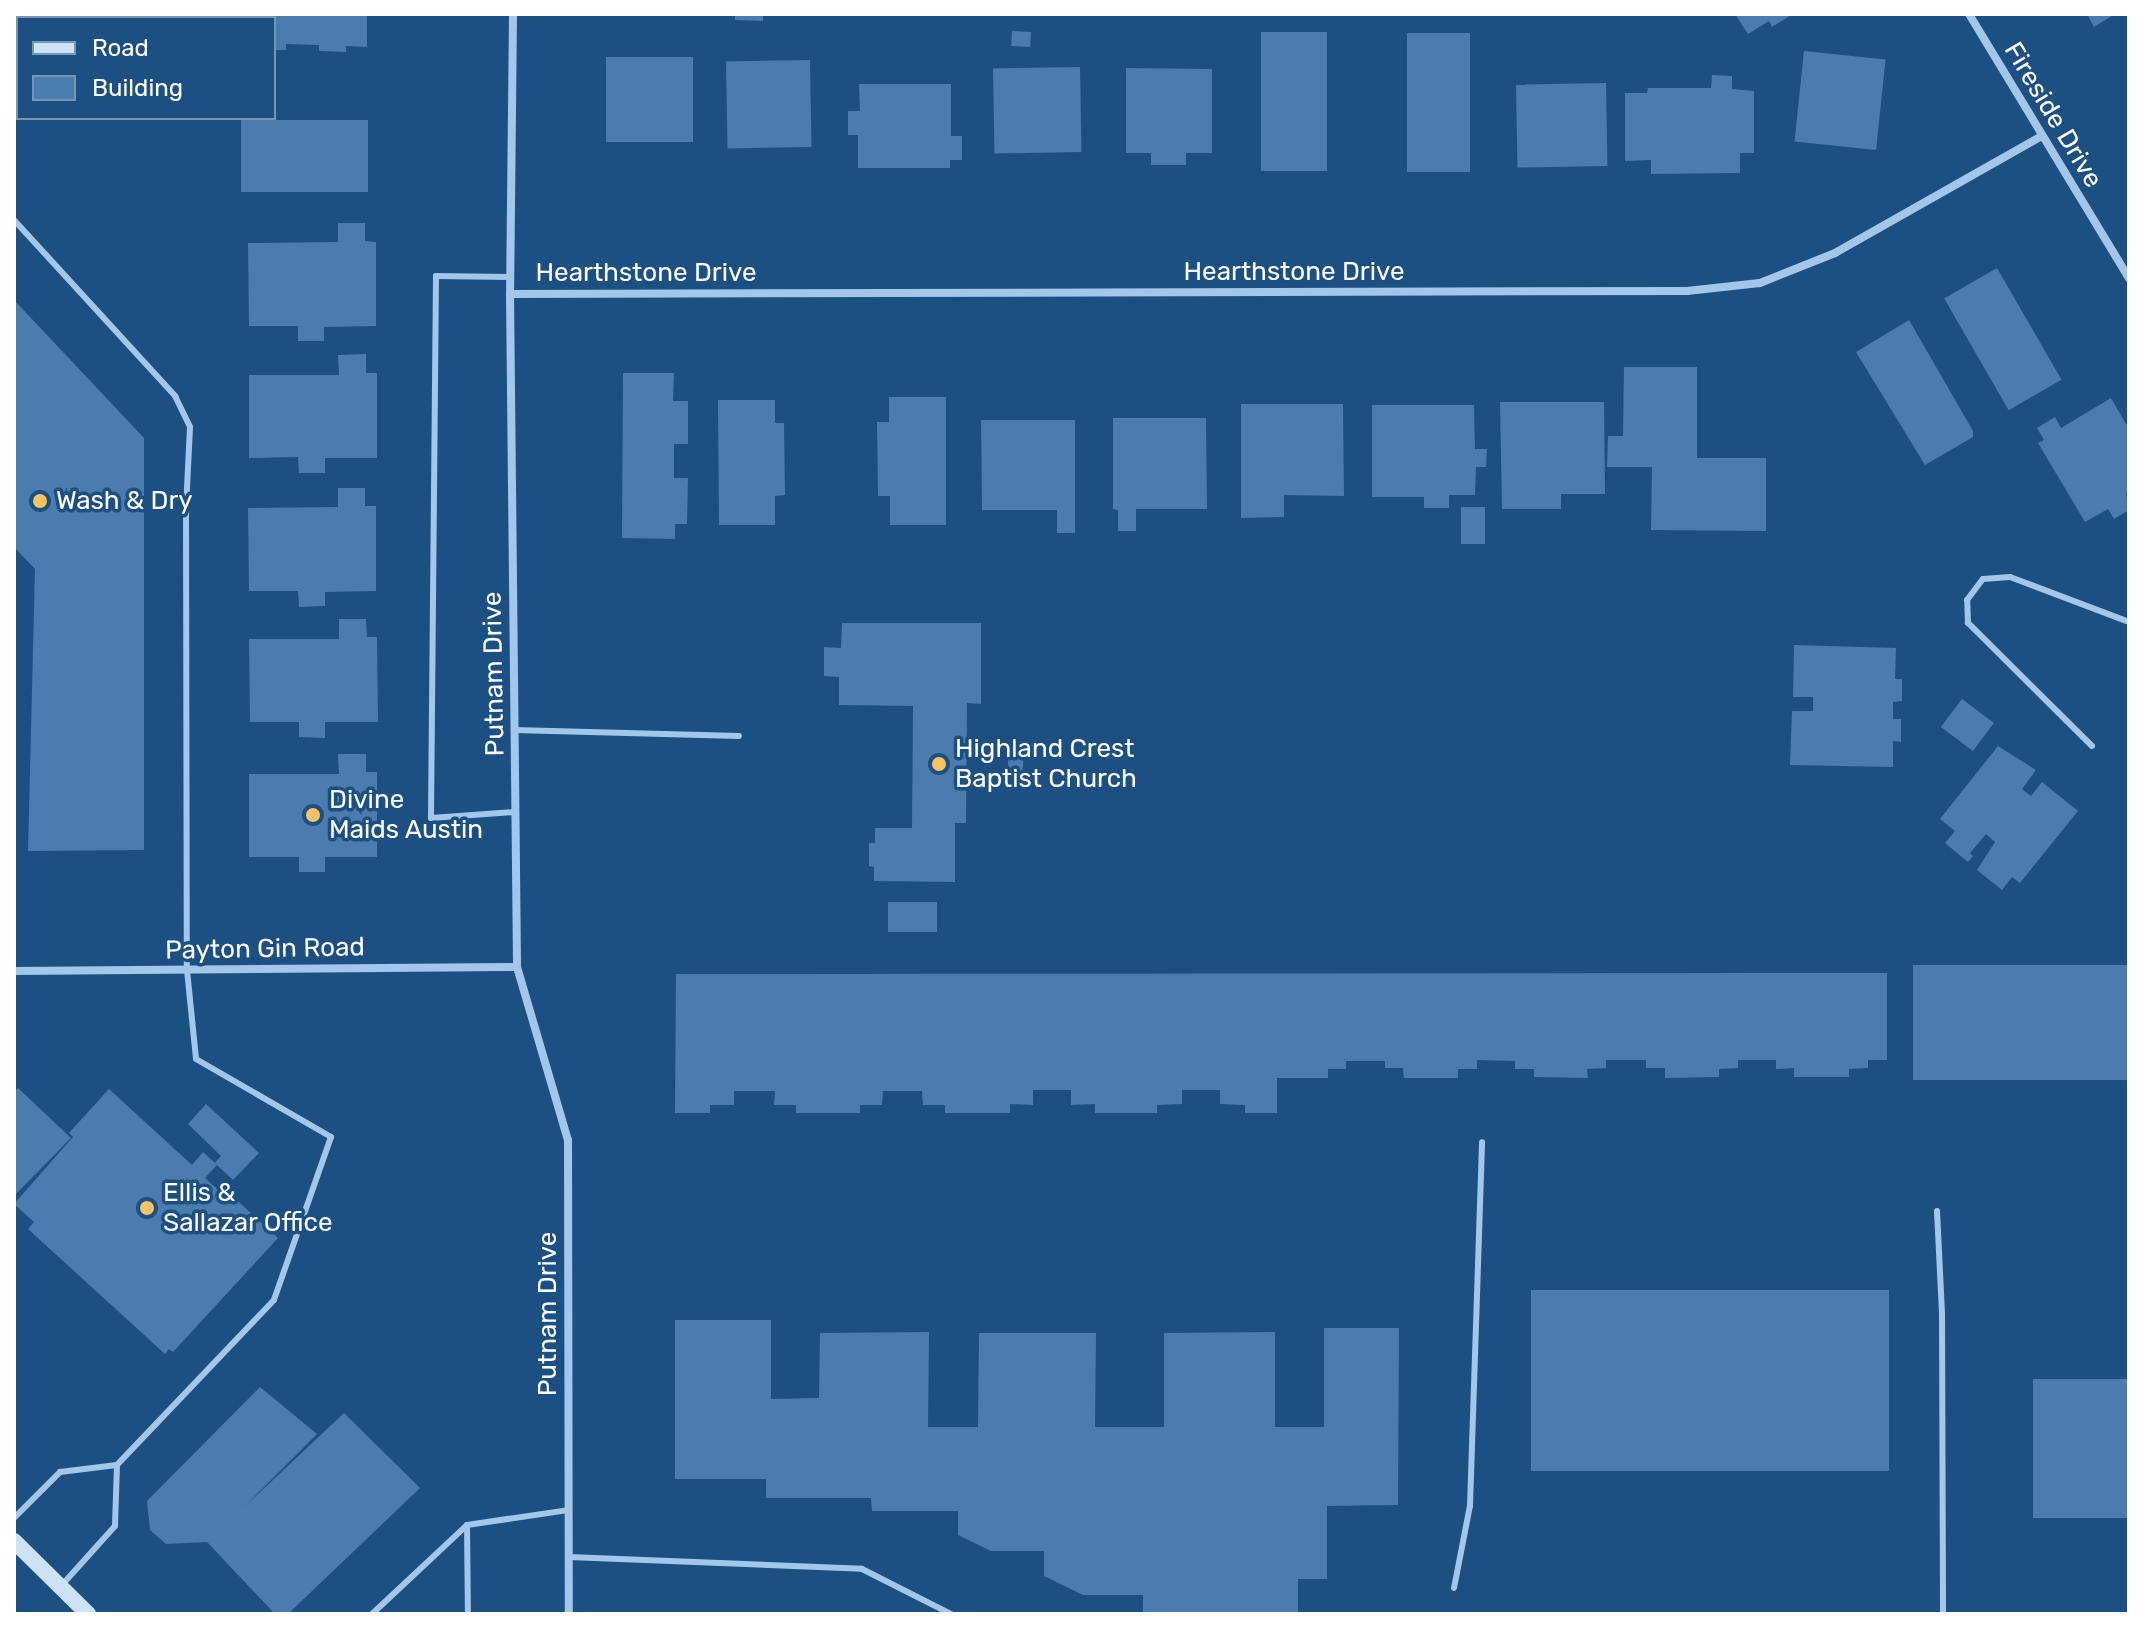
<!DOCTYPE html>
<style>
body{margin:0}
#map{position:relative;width:2143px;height:1628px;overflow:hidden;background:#1d5082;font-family:Rubik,sans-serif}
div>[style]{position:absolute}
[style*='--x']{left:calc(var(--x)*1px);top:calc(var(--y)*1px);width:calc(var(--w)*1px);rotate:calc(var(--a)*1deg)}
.building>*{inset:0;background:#4a7cad;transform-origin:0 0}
.lane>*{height:6px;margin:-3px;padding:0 3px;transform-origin:3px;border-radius:3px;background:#a2c7ea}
.street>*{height:8px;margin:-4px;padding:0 4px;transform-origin:4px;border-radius:4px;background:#a2c7ea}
.secondary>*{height:16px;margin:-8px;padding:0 8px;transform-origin:8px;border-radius:8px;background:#cde2f7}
.dots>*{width:22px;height:22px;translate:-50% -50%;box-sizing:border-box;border:4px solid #1d5082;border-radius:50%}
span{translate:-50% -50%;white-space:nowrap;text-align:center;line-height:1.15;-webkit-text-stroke:7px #1d5082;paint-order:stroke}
.street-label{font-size:26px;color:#fff}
.poi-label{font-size:26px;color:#fff}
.left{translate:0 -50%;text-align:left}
.frame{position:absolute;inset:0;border:16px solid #fff;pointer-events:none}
.legend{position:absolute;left:16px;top:16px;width:260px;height:104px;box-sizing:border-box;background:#1d5082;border:2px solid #7796b4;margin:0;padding:10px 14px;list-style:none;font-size:24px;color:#fff}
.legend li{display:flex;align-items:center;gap:16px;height:40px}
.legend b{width:40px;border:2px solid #7796b4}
</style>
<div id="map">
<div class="building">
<div style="left:62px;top:14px;width:89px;height:5px"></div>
<div style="clip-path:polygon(241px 14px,367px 14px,367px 47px,346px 46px,346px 52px,319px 51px,319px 45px,286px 44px,286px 50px,274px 50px,274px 18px,240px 18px)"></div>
<div style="clip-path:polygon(735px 14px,763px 14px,763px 21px,735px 20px)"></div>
<div style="clip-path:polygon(1735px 14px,1793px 14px,1772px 27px,1769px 21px,1748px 34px)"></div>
<div style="clip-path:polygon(2087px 14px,2115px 14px,2094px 27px)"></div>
<div style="left:1012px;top:31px;width:19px;height:15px;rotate:3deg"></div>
<div style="left:1261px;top:32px;width:66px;height:139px"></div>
<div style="left:1407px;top:33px;width:63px;height:139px"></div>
<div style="left:1804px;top:51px;width:82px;height:91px;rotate:6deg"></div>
<div style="left:693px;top:57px;width:85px;height:87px;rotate:90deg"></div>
<div style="left:810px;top:60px;width:87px;height:84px;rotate:89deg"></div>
<div style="left:1080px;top:67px;width:85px;height:87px;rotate:89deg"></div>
<div style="clip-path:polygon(1126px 68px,1212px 69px,1212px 153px,1186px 153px,1186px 165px,1151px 165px,1151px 153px,1126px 153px)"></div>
<div style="clip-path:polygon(1712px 75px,1732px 76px,1732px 89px,1754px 91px,1754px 153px,1740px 153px,1740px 173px,1651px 174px,1651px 160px,1625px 161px,1625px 93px,1647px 93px,1648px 88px,1711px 88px)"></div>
<div style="left:1606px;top:83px;width:83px;height:90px;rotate:89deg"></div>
<div style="clip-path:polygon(859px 84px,951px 84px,951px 136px,962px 136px,962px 160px,950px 160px,950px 168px,858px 168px,858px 135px,848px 135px,848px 111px,860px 111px)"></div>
<div style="left:241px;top:120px;width:127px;height:72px"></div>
<div style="clip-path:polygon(338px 223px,365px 223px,365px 241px,376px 242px,376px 326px,324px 327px,324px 341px,298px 341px,298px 326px,249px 326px,248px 243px,338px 242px)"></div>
<div style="left:1997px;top:268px;width:129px;height:61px;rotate:60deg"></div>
<div style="clip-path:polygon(14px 300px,144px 438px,144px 850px,28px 851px,35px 569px,14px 547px)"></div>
<div style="clip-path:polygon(1909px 320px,1973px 431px,1973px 437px,1925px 465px,1856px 352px)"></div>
<div style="clip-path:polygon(366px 354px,366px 373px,377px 373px,377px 458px,325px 458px,325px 473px,299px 473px,298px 457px,249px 458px,249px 375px,339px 375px,338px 355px)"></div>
<div style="clip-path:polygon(1624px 367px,1697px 367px,1697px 458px,1766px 458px,1766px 531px,1651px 530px,1652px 467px,1607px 467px,1608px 436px,1623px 436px)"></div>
<div style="clip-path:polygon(623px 373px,674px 373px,673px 401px,688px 401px,688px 444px,674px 444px,674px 478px,688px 478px,687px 524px,675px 524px,675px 539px,622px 538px)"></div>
<div style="clip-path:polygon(889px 397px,946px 397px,946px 525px,890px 525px,890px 496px,878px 496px,877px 422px,889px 422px)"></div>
<div style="clip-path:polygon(2111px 398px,2129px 429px,2129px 492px,2126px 494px,2129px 510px,2114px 519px,2108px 509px,2085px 522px,2038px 443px,2044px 440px,2037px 428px,2055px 417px,2061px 428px)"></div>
<div style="clip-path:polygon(718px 400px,775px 400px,775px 423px,784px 423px,785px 495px,775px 496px,775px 525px,719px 525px)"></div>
<div style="clip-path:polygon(1500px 402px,1604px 402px,1605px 494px,1561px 494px,1561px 509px,1502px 509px)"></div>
<div style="clip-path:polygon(1241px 404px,1343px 404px,1344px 496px,1284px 495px,1284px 517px,1241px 518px)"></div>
<div style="clip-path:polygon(1372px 405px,1474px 405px,1475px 449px,1487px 449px,1486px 467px,1476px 467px,1475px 495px,1449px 495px,1449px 508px,1424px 508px,1424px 497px,1372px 497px)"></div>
<div style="clip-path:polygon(1113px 418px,1206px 418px,1207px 509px,1136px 509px,1136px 531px,1118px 531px,1118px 510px,1113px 509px)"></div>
<div style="clip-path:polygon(981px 420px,1075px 420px,1075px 533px,1057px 533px,1057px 510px,982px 510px)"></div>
<div style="clip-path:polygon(338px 488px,365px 488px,365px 506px,376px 506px,376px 591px,325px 592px,325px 606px,299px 607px,298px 591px,249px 591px,248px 508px,338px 507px)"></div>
<div style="left:1461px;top:507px;width:24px;height:37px"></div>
<div style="clip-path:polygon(339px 619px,366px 619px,367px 637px,377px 637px,378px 722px,325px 722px,325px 738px,299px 737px,299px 722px,250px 722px,249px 639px,339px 639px)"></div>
<div style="clip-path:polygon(842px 623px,981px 623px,981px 704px,967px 703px,966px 823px,955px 823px,955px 882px,874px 881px,874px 867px,869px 866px,869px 843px,875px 843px,875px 828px,912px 828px,913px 706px,839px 705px,839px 677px,824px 676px,824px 647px,841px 648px)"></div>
<div style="clip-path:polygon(1794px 645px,1896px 648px,1895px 679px,1902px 679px,1902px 701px,1893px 702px,1893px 719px,1901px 719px,1901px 742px,1893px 741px,1893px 767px,1790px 765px,1792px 711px,1813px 711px,1813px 697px,1793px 697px)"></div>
<div style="left:1962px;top:699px;width:40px;height:35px;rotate:37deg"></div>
<div style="clip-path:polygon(1998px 746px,2036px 770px,2022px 789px,2031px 796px,2042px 782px,2078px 811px,2020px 883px,2012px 877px,2002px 890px,1977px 870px,1995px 842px,1986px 834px,1970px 853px,1973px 856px,1968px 862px,1945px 843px,1955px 831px,1940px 819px)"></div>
<div style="left:1009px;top:749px;width:15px;height:31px;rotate:4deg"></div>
<div style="clip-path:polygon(338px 754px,366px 754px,366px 772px,377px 772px,377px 857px,325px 857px,325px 872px,299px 872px,299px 857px,249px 857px,249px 774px,339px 774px)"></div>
<div style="left:888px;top:902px;width:49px;height:30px"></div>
<div style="left:2129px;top:965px;width:115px;height:216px;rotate:90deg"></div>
<div style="clip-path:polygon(1887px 973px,1887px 1060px,1868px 1060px,1868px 1068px,1849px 1069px,1849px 1077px,1794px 1077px,1794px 1068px,1776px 1069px,1776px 1060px,1738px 1060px,1738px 1068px,1719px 1069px,1719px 1077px,1665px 1078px,1665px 1068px,1646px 1068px,1646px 1060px,1606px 1060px,1606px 1068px,1587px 1069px,1588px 1078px,1534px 1077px,1534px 1069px,1515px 1069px,1515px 1061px,1477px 1060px,1477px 1069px,1458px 1069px,1458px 1078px,1404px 1078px,1403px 1068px,1385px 1068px,1385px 1061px,1346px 1061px,1346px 1069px,1328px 1069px,1328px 1078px,1277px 1078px,1277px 1113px,1245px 1113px,1245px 1105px,1220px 1104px,1220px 1090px,1182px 1090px,1182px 1104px,1157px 1105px,1157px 1113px,1095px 1113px,1095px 1104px,1071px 1105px,1071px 1090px,1033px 1090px,1033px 1105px,1010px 1104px,1010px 1113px,945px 1113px,945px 1105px,923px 1105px,922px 1091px,883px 1091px,882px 1105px,860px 1105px,860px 1113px,796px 1113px,796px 1105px,774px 1105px,775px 1091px,734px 1091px,734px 1105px,710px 1105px,710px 1113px,675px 1113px,676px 974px)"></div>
<div style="clip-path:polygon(18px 1088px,71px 1138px,14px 1196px,14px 1092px)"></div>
<div style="clip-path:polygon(109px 1089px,192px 1165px,203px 1152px,215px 1163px,221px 1156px,188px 1124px,206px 1104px,259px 1153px,233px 1180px,217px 1165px,205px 1178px,225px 1196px,229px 1193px,278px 1238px,173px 1352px,169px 1349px,165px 1354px,28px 1229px,34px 1222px,14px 1204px,73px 1137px,69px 1133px)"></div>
<div style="left:1889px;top:1290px;width:181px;height:358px;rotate:90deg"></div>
<div style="clip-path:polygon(675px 1320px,771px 1320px,771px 1399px,819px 1398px,820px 1333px,929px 1332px,928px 1427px,978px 1427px,979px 1333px,1096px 1333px,1095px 1427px,1164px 1427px,1164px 1333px,1275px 1332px,1275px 1427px,1324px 1427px,1324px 1328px,1399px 1328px,1398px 1505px,1327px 1506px,1327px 1579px,1298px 1579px,1298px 1614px,1143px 1614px,1143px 1595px,1083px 1595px,1044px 1576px,1044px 1551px,991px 1551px,958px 1535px,958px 1511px,872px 1511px,871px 1498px,766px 1498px,766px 1479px,675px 1479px)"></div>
<div style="left:2033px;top:1379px;width:96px;height:139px"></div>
<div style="clip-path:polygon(260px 1387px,317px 1434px,242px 1509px,344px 1413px,420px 1488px,288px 1614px,275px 1614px,207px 1542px,166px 1544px,150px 1530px,147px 1501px)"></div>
</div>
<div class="lane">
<div style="--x:14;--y:220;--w:239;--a:47.5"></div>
<div style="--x:175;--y:396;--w:34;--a:64"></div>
<div style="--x:190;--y:427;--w:82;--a:92.8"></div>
<div style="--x:186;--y:509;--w:461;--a:89.9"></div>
<div style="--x:187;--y:970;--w:89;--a:84.2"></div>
<div style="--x:196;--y:1059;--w:156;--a:30"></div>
<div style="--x:331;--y:1137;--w:173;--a:109.3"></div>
<div style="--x:274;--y:1300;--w:228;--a:133.6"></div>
<div style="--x:510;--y:277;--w:74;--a:-179.2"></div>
<div style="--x:436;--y:276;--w:542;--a:90.53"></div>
<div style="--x:431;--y:818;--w:84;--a:-4.1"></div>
<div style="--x:514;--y:730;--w:225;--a:1.5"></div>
<div style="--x:2092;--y:746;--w:175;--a:-135.2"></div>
<div style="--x:1968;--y:623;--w:23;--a:-92"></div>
<div style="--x:1967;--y:600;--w:26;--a:-53"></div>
<div style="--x:1983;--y:579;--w:27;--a:-4"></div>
<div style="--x:2010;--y:577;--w:127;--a:20.7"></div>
<div style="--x:1937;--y:1211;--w:103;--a:87.2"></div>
<div style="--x:1942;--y:1314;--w:300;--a:89.8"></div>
<div style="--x:14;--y:1518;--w:65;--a:-45"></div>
<div style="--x:60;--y:1472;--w:57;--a:-7"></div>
<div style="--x:117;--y:1465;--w:61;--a:91.9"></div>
<div style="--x:115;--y:1526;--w:81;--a:132"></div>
<div style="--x:467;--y:1525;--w:89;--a:89.4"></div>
<div style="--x:569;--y:1557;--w:293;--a:2.3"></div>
<div style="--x:862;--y:1569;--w:100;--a:26.8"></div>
<div style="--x:1454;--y:1588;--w:84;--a:-79"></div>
<div style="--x:1470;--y:1506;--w:364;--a:-88.1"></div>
<div style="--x:372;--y:1614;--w:130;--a:-43.1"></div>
<div style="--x:467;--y:1525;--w:102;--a:-8.4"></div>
</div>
<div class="street">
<div style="--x:513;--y:14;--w:280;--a:90.6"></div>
<div style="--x:510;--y:294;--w:673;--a:89.4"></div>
<div style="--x:517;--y:967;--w:180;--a:73.6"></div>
<div style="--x:568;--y:1140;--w:474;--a:89.9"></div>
<div style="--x:1969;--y:14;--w:309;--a:58.8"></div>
<div style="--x:510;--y:294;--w:1177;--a:-0.15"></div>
<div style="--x:1687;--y:291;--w:73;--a:-6.3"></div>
<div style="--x:1760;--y:283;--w:81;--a:-21.8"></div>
<div style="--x:1835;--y:253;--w:238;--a:-29.5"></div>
<div style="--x:14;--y:971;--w:503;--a:-0.46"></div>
</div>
<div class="secondary">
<div style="--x:14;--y:1541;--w:104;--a:44.6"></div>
</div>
<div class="dots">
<div style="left:40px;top:501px;background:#fac360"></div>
<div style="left:939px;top:764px;background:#fac360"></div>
<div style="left:313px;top:815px;background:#fac360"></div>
<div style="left:147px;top:1208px;background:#fac360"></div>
</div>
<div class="street-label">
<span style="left:2053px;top:115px;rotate:59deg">Fireside Drive</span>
<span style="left:1294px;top:272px">Hearthstone Drive</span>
<span style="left:646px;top:273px">Hearthstone Drive</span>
<span style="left:494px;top:674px;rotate:-91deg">Putnam Drive</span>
<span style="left:265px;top:949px;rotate:-1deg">Payton Gin Road</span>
<span style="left:548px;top:1314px;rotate:-90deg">Putnam Drive</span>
</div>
<div class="poi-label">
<span class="left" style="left:56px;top:501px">Wash &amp; Dry</span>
<span class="left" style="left:955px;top:764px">Highland Crest<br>Baptist Church</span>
<span class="left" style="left:329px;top:815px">Divine<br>Maids Austin</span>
<span class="left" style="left:163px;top:1208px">Ellis &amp;<br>Sallazar Office</span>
</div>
<div class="frame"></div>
<ul class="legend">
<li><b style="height:10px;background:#cde2f7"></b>Road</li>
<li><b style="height:22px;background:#4a7cad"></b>Building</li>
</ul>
</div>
